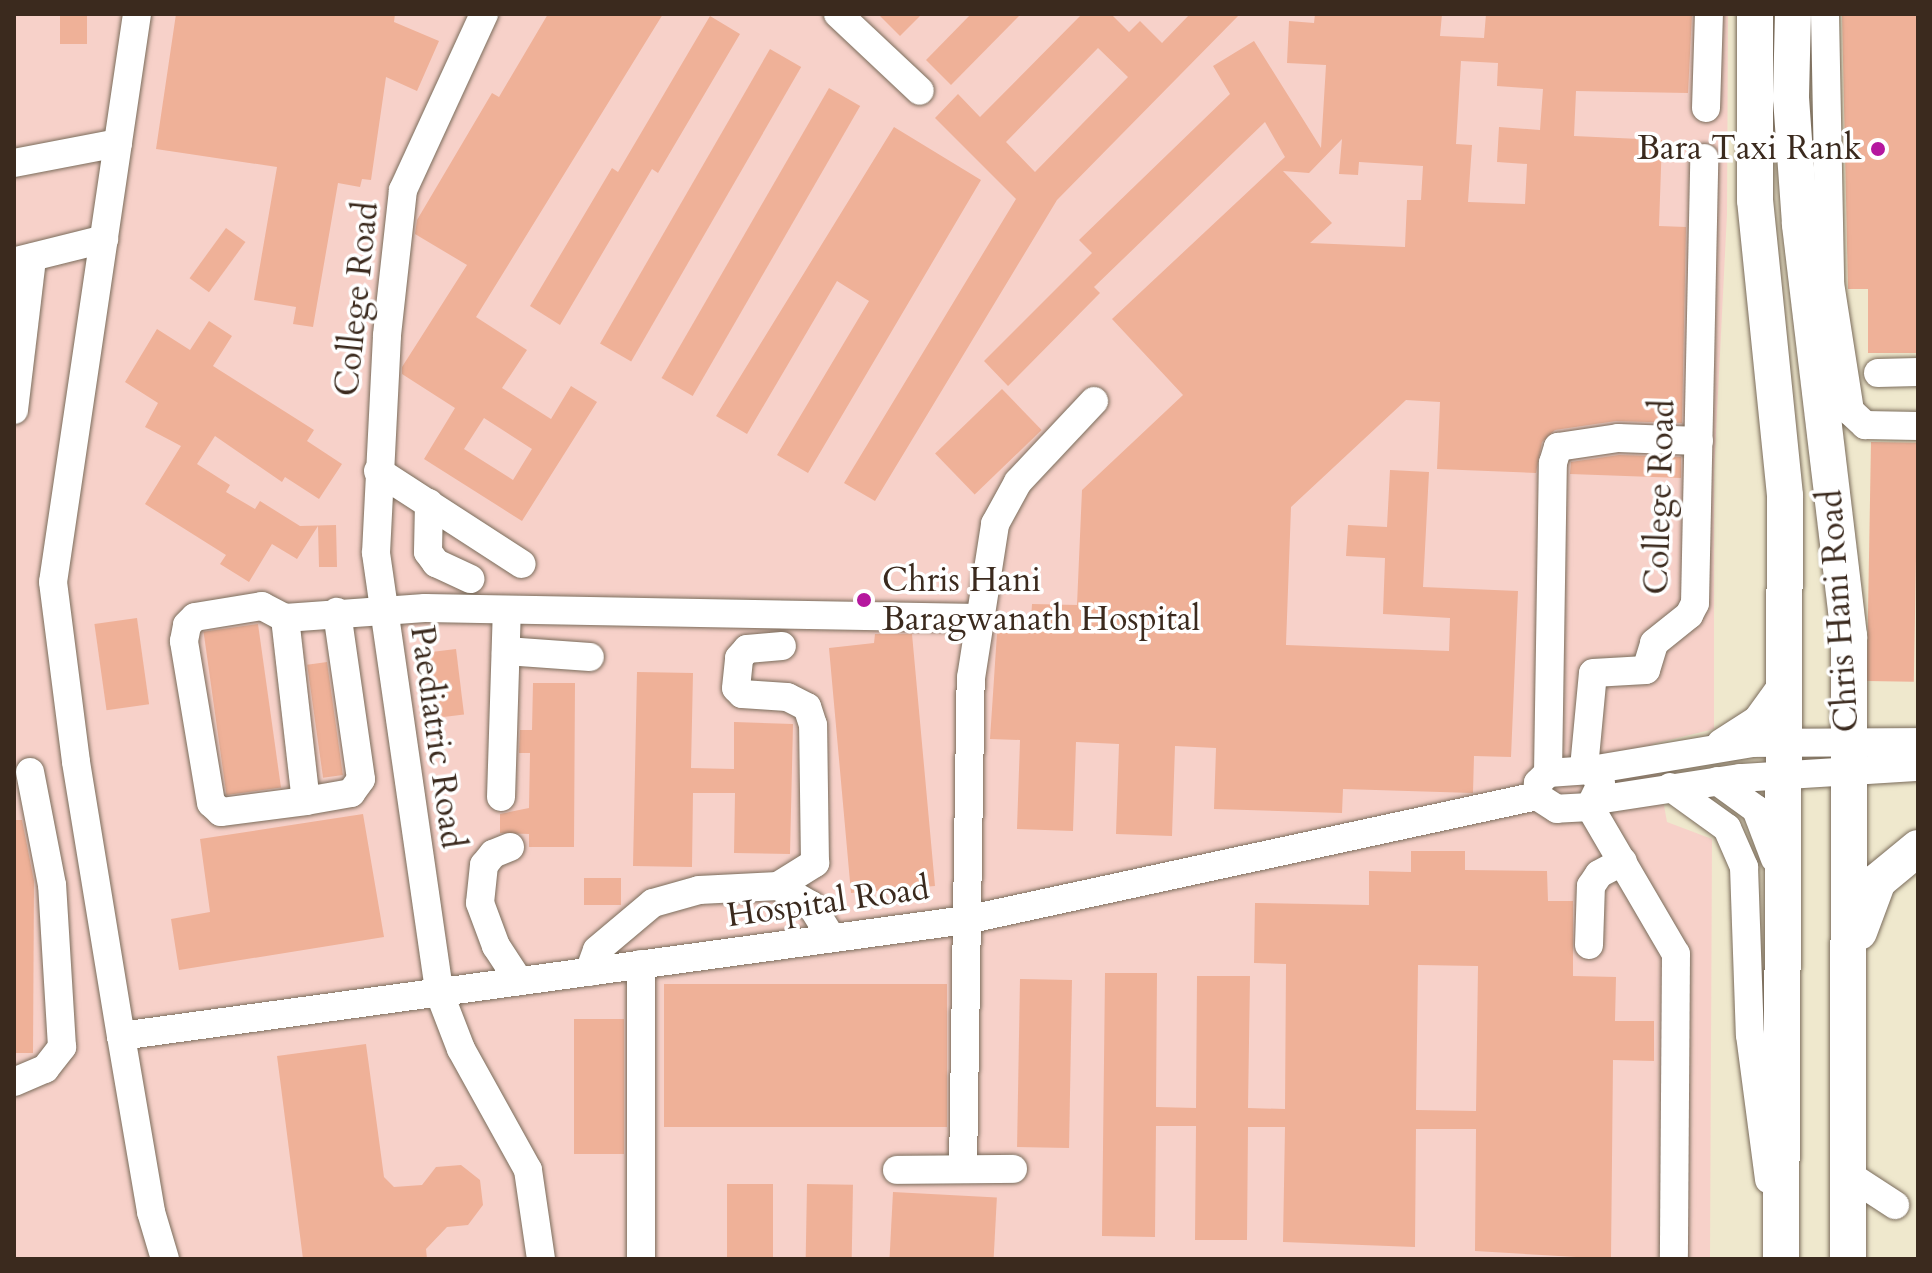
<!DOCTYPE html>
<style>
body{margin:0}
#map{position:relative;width:1932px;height:1273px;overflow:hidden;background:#efe8cd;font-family:Cardo,serif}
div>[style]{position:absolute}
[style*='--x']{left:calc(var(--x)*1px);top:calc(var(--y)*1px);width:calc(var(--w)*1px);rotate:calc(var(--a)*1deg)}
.built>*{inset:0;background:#f7d1c9}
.building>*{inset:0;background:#efb198;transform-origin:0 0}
.roads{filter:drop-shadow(0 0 2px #7a6c5b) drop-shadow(0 0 2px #7a6c5b)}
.minor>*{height:28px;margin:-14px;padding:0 14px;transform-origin:14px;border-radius:14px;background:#fff}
.major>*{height:36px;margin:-18px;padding:0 18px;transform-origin:18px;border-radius:18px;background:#fff}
.dots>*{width:22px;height:22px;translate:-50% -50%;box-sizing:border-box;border:4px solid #fff;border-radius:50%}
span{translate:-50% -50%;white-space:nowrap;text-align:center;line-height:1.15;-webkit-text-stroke:7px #fff;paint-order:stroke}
.poi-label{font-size:34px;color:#3b2a1e}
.right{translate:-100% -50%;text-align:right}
.left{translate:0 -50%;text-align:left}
.street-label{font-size:34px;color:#3b2a1e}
.frame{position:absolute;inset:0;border:16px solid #3b2a1e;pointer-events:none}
</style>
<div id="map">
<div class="built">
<div style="clip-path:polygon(14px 14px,1728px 14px,1727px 214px,1714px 472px,1714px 729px,1653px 744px,1667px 822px,1712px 839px,1710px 1259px,14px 1259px)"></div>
</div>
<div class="building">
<div style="left:60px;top:14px;width:27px;height:30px"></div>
<div style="clip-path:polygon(176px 14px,395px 14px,394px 22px,439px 41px,417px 91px,386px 77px,371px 180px,362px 179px,360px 187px,338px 183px,313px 327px,293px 324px,296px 307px,254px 300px,277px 167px,156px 149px)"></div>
<div style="clip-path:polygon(evenodd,548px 14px,663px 14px,476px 317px,527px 350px,502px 388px,551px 419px,571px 386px,597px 402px,522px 521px,424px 459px,455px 408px,402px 374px,402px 367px,467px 265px,415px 234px,417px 220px,492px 93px,499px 97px,548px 14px,484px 418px,532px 449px,513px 480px,464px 449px,484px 418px)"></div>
<div style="clip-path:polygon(878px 14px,922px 14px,900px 36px)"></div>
<div style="clip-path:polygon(971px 14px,1021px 14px,951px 85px,926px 60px)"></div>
<div style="clip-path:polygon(evenodd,1082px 14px,1111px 14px,1129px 32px,1140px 21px,1162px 43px,1190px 14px,1240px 14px,1057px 200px,875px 501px,844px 483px,1016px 199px,935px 118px,958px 94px,980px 117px,1082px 14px,1098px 48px,1128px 77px,1035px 172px,1006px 142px,1098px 48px)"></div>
<div style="clip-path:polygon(evenodd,1315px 14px,1442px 14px,1440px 36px,1484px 38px,1486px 14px,1692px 14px,1688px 93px,1576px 91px,1574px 136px,1662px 140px,1659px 226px,1686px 227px,1682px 423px,1616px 421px,1555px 430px,1542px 442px,1536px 473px,1437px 469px,1440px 402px,1406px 400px,1291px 507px,1286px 645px,1449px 651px,1450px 618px,1383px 614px,1385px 558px,1346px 556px,1348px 525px,1387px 527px,1390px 470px,1429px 472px,1423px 587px,1518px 591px,1511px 757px,1474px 756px,1473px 793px,1343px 789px,1342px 813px,1214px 809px,1216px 748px,1175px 746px,1172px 836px,1116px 834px,1119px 744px,1076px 742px,1073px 831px,1017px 829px,1020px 740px,990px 739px,998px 618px,1031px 619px,1032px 604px,1077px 605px,1082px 490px,1183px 395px,1112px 319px,1285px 157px,1265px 122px,1094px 287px,1100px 293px,1008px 386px,984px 361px,1092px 253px,1079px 240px,1230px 94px,1213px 66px,1254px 41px,1321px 148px,1326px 65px,1287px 63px,1289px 21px,1314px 23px,1315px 14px,1461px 61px,1498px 63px,1497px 86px,1543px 89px,1540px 130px,1499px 127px,1497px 162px,1527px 164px,1525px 204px,1468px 202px,1472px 145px,1456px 144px,1461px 61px,1315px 14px,1342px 139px,1339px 174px,1358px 175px,1359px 162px,1423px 166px,1421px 200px,1407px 200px,1405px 247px,1310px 243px,1332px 223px,1283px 171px,1309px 173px,1342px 139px)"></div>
<div style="clip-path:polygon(1842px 14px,1918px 14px,1918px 353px,1868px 353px,1868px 289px,1848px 289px)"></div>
<div style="clip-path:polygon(710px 16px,740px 34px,658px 173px,652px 169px,560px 325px,530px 306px,612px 168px,618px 172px)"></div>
<div style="left:770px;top:49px;width:36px;height:340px;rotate:30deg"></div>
<div style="left:829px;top:88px;width:36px;height:335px;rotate:30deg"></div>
<div style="clip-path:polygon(894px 127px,981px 180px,808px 473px,777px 455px,869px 301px,837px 281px,747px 434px,716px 416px)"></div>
<div style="left:226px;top:228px;width:24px;height:62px;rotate:36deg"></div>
<div style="clip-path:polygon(209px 321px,232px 336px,213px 366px,314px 430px,307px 441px,342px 464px,319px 499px,285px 477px,282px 482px,215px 436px,197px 464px,230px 485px,226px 492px,255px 509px,260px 501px,300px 526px,336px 525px,337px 567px,319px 567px,318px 526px,297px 559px,272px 544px,249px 582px,220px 564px,226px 555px,145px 504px,181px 446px,145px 427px,158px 403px,125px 382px,157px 329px,190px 350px)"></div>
<div style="left:1002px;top:389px;width:57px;height:93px;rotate:46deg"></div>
<div style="left:1871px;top:442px;width:47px;height:239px;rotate:1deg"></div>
<div style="clip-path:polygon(1619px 455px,1681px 457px,1681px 478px,1570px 474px,1571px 462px)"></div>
<div style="left:137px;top:618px;width:87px;height:43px;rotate:82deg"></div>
<div style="left:258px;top:624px;width:165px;height:55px;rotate:82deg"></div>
<div style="clip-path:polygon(875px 634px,912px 634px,935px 886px,851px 893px,829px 648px,874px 643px)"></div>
<div style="left:456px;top:649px;width:66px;height:29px;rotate:83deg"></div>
<div style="left:327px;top:662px;width:114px;height:20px;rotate:82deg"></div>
<div style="clip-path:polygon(637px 672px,693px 673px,691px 768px,734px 769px,734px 722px,793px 724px,790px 854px,734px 853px,735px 793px,693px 793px,692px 867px,633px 866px)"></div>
<div style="clip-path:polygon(533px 683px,575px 683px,574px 847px,529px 847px,529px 834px,500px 833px,500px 814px,529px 808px,530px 753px,519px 753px,520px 730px,532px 730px)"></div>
<div style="clip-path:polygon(363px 814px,384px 937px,179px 970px,171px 919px,210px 912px,200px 839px)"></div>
<div style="clip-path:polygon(14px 820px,22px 820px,34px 881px,33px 1053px,14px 1053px)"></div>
<div style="clip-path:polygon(evenodd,1411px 851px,1465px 851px,1465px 870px,1547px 871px,1548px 901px,1573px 901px,1573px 976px,1616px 977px,1615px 1021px,1654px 1021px,1654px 1061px,1613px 1060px,1611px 1259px,1475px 1251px,1476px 1129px,1416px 1129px,1415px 1247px,1283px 1242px,1285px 1127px,1248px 1127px,1247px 1240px,1195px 1240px,1196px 1126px,1156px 1126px,1155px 1237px,1102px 1236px,1105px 973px,1157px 973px,1156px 1107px,1196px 1108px,1197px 976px,1250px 976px,1248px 1108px,1285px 1109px,1286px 964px,1254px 963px,1255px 903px,1369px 905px,1369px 871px,1411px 872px,1411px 851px,1418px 965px,1478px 966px,1476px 1111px,1416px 1110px,1418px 965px)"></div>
<div style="left:584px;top:878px;width:37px;height:27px"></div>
<div style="left:1020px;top:979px;width:52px;height:168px;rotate:1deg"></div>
<div style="left:664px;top:984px;width:283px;height:143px"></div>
<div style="left:574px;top:1019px;width:50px;height:135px"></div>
<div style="clip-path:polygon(366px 1044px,384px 1177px,394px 1187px,422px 1185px,436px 1167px,461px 1165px,480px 1180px,483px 1205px,468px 1225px,447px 1227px,426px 1249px,427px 1259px,303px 1259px,277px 1056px)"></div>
<div style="left:727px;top:1184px;width:46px;height:75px"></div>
<div style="left:807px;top:1184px;width:46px;height:75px;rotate:1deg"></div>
<div style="left:893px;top:1192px;width:104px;height:67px;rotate:3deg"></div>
</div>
<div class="roads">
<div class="minor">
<div style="--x:137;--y:14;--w:574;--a:98.41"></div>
<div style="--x:53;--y:582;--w:181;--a:82.7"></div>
<div style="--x:76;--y:762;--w:278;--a:80.7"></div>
<div style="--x:121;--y:1036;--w:179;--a:80.3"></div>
<div style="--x:151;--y:1212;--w:49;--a:73.4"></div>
<div style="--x:484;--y:14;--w:194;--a:114.7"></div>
<div style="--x:403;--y:190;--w:147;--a:96.3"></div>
<div style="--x:387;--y:336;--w:217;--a:92.9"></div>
<div style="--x:376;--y:553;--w:443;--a:81.8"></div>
<div style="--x:439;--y:992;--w:61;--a:68.9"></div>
<div style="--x:461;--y:1049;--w:138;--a:61"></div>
<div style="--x:528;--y:1170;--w:90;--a:81.7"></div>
<div style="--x:838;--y:14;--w:112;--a:43.2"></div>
<div style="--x:1825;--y:14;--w:269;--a:88.9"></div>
<div style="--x:1830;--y:283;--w:130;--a:81.1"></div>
<div style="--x:1850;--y:411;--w:21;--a:43"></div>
<div style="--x:1865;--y:425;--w:53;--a:1.1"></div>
<div style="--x:1706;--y:108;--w:94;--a:-88.2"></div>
<div style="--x:14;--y:163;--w:106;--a:-10.9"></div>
<div style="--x:16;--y:261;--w:91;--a:-14"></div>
<div style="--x:1878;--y:373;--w:40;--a:-1.4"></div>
<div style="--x:14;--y:410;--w:153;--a:-83.2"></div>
<div style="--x:378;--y:471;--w:171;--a:32.9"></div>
<div style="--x:429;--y:503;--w:49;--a:91.2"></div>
<div style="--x:428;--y:552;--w:14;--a:54"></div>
<div style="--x:436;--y:563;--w:38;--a:25"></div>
<div style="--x:285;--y:618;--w:184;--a:83.5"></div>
<div style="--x:306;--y:801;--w:86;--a:172.6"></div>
<div style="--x:221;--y:812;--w:13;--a:-138"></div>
<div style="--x:211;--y:803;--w:164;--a:-99.5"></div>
<div style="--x:184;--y:641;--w:16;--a:-79"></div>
<div style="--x:187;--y:625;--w:11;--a:-45"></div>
<div style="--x:195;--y:617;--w:68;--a:-9.3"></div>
<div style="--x:262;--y:606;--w:26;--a:28"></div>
<div style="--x:285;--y:618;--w:140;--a:-4.1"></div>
<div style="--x:425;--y:608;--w:554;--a:1.03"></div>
<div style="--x:506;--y:651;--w:84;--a:4.1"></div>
<div style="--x:1721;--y:743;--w:43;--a:-32.6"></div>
<div style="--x:1757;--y:720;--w:49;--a:-54.1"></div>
<div style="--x:1584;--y:768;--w:95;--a:-84.6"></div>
<div style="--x:1593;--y:673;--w:53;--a:-3.2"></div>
<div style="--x:1646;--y:670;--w:28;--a:-73"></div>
<div style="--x:1654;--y:643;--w:45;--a:-38.7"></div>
<div style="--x:1689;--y:615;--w:13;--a:-63"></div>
<div style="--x:1695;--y:603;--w:445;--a:-88.8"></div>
<div style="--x:1591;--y:770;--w:164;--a:-9.5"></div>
<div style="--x:1753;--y:743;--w:165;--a:-0.3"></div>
<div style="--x:1591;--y:770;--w:17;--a:54"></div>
<div style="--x:1601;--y:784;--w:25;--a:116"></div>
<div style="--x:1590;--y:807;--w:33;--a:177"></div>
<div style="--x:1557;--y:809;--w:24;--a:-147"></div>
<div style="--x:1537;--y:796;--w:13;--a:-86"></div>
<div style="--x:1538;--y:783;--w:14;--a:-45"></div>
<div style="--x:1548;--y:773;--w:43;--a:-4"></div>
<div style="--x:1548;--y:773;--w:310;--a:-89.1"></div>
<div style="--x:1553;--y:463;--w:17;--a:-73"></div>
<div style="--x:1558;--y:447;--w:61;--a:-8.5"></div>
<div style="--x:1618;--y:438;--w:81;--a:2.1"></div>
<div style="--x:1717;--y:781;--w:48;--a:35.7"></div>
<div style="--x:1756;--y:809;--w:53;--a:69.2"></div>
<div style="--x:1670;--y:787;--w:70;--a:35.7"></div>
<div style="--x:1727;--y:828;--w:43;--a:66.4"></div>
<div style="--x:1744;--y:867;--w:168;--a:88"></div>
<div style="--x:1750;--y:1035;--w:146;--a:82.5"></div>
<div style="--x:501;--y:797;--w:187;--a:-88.2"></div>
<div style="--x:1597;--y:800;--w:146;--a:-8.7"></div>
<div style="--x:1741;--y:778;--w:177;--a:-3.6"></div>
<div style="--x:306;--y:801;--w:46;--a:-10.1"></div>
<div style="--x:351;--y:793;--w:17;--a:-54"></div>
<div style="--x:361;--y:779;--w:169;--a:-98.2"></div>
<div style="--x:1590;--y:807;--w:170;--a:59.7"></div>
<div style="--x:1676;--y:954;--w:305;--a:90.4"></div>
<div style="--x:510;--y:847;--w:18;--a:158"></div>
<div style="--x:493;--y:854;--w:14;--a:129"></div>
<div style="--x:484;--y:865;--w:38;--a:96"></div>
<div style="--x:480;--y:903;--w:46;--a:69.6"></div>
<div style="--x:496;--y:946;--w:42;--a:56.7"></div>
<div style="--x:778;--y:886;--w:38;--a:30"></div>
<div style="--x:811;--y:905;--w:39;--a:58"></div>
<div style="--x:1589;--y:945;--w:59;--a:-88.1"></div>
<div style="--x:1591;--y:886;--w:14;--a:-56"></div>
<div style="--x:1599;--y:874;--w:27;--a:-28"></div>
<div style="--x:641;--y:964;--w:295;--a:90"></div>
<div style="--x:589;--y:972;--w:23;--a:-70"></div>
<div style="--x:597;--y:950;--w:73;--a:-40"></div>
<div style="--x:653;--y:903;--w:48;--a:-15.8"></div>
<div style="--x:699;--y:890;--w:79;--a:-2.9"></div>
<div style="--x:778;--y:886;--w:44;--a:-31.9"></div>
<div style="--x:815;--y:863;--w:138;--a:-90.8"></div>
<div style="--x:813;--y:725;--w:19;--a:-108"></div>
<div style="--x:807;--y:707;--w:22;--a:-153"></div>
<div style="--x:787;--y:697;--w:45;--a:-176.2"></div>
<div style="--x:742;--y:694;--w:8;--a:-135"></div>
<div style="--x:736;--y:688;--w:30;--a:-84"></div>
<div style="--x:739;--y:658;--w:12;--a:-48"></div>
<div style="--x:747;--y:649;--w:35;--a:-5"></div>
<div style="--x:121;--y:1036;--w:853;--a:-7.82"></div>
<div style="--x:966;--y:920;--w:584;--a:-12.25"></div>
<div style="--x:14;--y:1082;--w:34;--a:-23"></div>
<div style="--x:45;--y:1069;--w:28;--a:-52"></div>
<div style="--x:62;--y:1047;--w:162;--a:-93.5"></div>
<div style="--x:52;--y:885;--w:115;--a:-101"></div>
<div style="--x:963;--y:1169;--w:491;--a:-89.1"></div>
<div style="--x:971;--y:678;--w:156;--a:-81.1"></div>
<div style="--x:995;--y:524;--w:48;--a:-61.3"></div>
<div style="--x:1018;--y:482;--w:111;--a:-46.8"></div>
<div style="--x:897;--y:1170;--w:116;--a:-0.5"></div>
<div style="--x:1849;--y:1175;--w:55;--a:33.1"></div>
</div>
<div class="major">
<div style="--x:1755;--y:14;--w:186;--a:90"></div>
<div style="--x:1755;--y:200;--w:298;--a:84.2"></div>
<div style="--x:1785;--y:496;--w:763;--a:90.3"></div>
<div style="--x:1793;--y:14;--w:84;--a:91.4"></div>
<div style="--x:1791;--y:98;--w:127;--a:85.9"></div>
<div style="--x:1800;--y:225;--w:414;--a:83.2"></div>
<div style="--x:1849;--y:636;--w:623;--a:90.09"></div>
<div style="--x:1859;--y:932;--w:54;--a:-69.6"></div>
<div style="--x:1878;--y:881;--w:52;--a:-39.5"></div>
</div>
</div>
<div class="dots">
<div style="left:1878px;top:149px;background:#b5179e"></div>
<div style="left:864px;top:600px;background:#b5179e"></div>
</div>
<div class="poi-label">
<span class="right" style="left:1862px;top:149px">Bara Taxi Rank</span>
<span class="left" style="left:882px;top:600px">Chris Hani<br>Baragwanath Hospital</span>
</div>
<div class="street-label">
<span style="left:357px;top:299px;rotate:-84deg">College Road</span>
<span style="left:1660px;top:497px;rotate:-88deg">College Road</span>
<span style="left:1839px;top:611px;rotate:-94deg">Chris Hani Road</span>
<span style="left:437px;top:737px;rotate:82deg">Paediatric Road</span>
<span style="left:828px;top:902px;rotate:-8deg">Hospital Road</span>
</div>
<div class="frame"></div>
</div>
